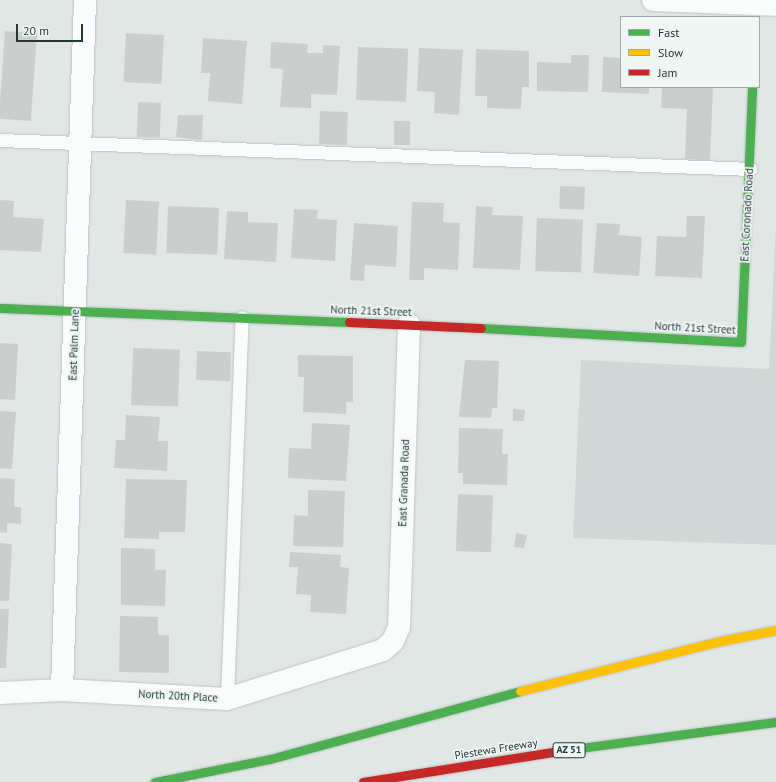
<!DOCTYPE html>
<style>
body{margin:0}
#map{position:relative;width:776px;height:782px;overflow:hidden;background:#e1e7e5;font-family:"PT Sans",sans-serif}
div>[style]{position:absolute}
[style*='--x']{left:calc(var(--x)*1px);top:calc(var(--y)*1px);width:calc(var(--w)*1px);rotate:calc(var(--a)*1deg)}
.built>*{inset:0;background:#cfd8d6}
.building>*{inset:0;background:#cacfce;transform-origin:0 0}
.roads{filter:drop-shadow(0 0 1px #bec3c2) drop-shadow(0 0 1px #bec3c2)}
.lane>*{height:13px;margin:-6.5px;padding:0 6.5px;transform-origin:6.5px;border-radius:6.5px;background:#fafbfb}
.street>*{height:22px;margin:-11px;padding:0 11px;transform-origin:11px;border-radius:11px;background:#fafbfb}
.fast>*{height:9px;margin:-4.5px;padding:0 4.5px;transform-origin:4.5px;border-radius:4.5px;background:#4caf50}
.slow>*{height:9px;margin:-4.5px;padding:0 4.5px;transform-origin:4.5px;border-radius:4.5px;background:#ffc107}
.jam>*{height:9px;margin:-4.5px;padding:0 4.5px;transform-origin:4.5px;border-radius:4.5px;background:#c62828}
span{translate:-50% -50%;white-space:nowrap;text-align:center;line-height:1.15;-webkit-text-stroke:3.5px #eff6f4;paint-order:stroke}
.shield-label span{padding:1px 3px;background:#eff6f4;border:1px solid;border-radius:3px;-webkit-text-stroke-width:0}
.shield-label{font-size:10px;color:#213836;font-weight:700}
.street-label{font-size:11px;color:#213836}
.legend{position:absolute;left:620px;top:16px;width:140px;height:72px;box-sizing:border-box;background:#eff6f4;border:1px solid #9daaa8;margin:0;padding:5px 7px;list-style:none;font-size:12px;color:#213836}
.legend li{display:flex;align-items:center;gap:8px;height:20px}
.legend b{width:20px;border:1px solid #9daaa8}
.scale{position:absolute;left:16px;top:24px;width:67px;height:18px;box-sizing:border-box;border:2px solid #213836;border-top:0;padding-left:5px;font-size:12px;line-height:14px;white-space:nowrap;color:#213836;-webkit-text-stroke:3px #eff6f4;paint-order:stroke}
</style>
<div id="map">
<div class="built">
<div style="clip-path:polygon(776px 224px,776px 545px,573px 538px,581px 360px,769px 369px)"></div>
</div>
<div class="building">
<div style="left:5px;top:31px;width:32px;height:88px;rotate:4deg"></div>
<div style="left:126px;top:33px;width:38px;height:49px;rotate:3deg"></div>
<div style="clip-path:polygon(203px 38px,247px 41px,242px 104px,208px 101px,210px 73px,201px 73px)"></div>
<div style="clip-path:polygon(271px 42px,308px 44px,307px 53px,323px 53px,323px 45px,340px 46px,337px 95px,311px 94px,311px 108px,280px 107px,283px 69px,270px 68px)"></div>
<div style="left:358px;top:47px;width:50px;height:53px;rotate:2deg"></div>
<div style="clip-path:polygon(419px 48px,463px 50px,459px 115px,434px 113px,435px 92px,417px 91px)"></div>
<div style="clip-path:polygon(476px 49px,529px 51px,529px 87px,522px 87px,521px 109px,487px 108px,487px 96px,475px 96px)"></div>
<div style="clip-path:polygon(571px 55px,589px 55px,588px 92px,537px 91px,537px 62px,571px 63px)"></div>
<div style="clip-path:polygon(603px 57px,621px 58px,621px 87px,649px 87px,649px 94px,602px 92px)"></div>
<div style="clip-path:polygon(662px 87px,713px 87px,710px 160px,685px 159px,687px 109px,661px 108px)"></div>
<div style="left:138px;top:102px;width:23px;height:35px;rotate:2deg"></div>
<div style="left:320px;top:111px;width:28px;height:33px;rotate:2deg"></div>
<div style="clip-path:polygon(178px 115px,203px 115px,202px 140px,176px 137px)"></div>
<div style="left:394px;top:121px;width:16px;height:24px"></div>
<div style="left:560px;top:186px;width:25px;height:23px;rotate:2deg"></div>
<div style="clip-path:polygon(0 200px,14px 201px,13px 217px,44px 219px,41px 252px,0 250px)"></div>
<div style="left:126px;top:200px;width:33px;height:53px;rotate:3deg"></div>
<div style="clip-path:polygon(412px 202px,444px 203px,443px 222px,460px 223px,458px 270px,424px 268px,424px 280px,409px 280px)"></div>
<div style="left:168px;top:206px;width:51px;height:47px;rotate:2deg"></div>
<div style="clip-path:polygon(476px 206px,493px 207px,492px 215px,523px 216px,520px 270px,473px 268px)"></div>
<div style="clip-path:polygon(294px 209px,318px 210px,317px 219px,337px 220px,335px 261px,291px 258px)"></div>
<div style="clip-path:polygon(227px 211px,248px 212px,248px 222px,278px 223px,276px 262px,224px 259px)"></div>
<div style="clip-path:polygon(687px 216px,705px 216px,702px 278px,655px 276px,657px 236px,686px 237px)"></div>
<div style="left:537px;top:218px;width:46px;height:53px;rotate:2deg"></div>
<div style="clip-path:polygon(354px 223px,398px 226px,396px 267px,365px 265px,364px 281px,350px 280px)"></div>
<div style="clip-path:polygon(597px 223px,620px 224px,619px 235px,642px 237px,639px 276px,593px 273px)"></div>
<div style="clip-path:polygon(0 343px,18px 344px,15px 400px,0 399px)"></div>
<div style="left:133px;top:348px;width:47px;height:57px;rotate:2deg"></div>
<div style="left:197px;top:351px;width:34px;height:29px;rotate:2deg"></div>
<div style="clip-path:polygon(298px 355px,353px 356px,353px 402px,346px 402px,346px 414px,303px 412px,304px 377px,298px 377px)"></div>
<div style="clip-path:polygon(465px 360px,499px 361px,497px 408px,492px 408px,491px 418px,459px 417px)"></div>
<div style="clip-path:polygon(513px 409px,525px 410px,524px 421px,513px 421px)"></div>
<div style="left:0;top:411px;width:16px;height:57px;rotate:4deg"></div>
<div style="clip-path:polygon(126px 415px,160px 417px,158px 441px,168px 441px,167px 471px,114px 468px,116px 440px,125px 440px)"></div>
<div style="clip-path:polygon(312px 423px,350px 425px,346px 481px,288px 478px,289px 448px,311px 449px)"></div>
<div style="clip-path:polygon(459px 428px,503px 429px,502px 454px,508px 454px,507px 485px,463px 484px,463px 473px,458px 473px)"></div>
<div style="clip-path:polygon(0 478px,15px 479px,14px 507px,21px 507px,21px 524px,7px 523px,7px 533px,0 532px)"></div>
<div style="clip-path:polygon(126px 479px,187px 480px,185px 532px,159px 532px,159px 539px,124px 538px)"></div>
<div style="clip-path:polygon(308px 490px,345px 491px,343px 547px,293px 546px,294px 515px,308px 516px)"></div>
<div style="left:458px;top:494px;width:35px;height:57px;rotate:2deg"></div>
<div style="clip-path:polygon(516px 533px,527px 535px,524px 548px,514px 547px)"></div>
<div style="clip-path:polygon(0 543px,12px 544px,9px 601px,0 601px)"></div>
<div style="clip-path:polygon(121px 548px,155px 549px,155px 570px,166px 570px,165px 606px,121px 605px)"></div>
<div style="clip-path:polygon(290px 552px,341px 555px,340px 567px,349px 568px,346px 614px,310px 612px,311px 595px,296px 594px,298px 567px,289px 567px)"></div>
<div style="clip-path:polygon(0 609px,9px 609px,6px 668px,0 668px)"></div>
<div style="clip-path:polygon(120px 616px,158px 617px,158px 635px,169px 635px,169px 673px,119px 672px)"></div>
</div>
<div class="roads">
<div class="lane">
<div style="--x:0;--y:140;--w:751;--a:2.21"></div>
<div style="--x:227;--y:699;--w:382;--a:-87.8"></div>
</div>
<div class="street">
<div style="--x:653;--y:0;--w:123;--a:2.3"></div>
<div style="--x:62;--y:690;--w:690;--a:-88.09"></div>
<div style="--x:0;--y:693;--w:62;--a:-2.8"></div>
<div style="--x:62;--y:690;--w:165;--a:3.1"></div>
<div style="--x:227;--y:699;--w:164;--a:-17.4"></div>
<div style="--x:383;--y:650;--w:13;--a:-42"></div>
<div style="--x:393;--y:641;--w:15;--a:-67"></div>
<div style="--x:399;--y:627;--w:303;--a:-88.1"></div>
</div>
<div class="fast">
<div style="--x:0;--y:308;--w:349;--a:2.3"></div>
<div style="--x:481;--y:328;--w:260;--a:3.1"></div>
<div style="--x:741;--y:342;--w:255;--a:-87.5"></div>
<div style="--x:565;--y:750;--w:213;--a:-7.6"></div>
<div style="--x:155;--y:782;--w:117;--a:-11.3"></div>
<div style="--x:270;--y:759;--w:259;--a:-15.2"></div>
</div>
<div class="slow">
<div style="--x:520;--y:691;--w:211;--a:-14"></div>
<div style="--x:725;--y:640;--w:52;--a:-11.1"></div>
</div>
<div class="jam">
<div style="--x:349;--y:322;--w:132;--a:2.6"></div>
<div style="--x:363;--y:782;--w:205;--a:-9"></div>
</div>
</div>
<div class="shield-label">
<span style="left:569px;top:750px">AZ 51</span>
</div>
<div class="street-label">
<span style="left:747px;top:215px;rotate:-87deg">East Coronado Road</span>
<span style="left:371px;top:311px;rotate:2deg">North 21st Street</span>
<span style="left:695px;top:328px;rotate:3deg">North 21st Street</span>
<span style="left:74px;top:345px;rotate:-88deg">East Palm Lane</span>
<span style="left:404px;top:483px;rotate:-88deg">East Granada Road</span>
<span style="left:178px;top:696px;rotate:3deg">North 20th Place</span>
<span style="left:496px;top:749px;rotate:-9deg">Piestewa Freeway</span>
</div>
<ul class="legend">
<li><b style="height:5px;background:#4caf50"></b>Fast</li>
<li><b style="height:5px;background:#ffc107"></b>Slow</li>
<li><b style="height:5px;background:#c62828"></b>Jam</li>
</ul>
<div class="scale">20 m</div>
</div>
